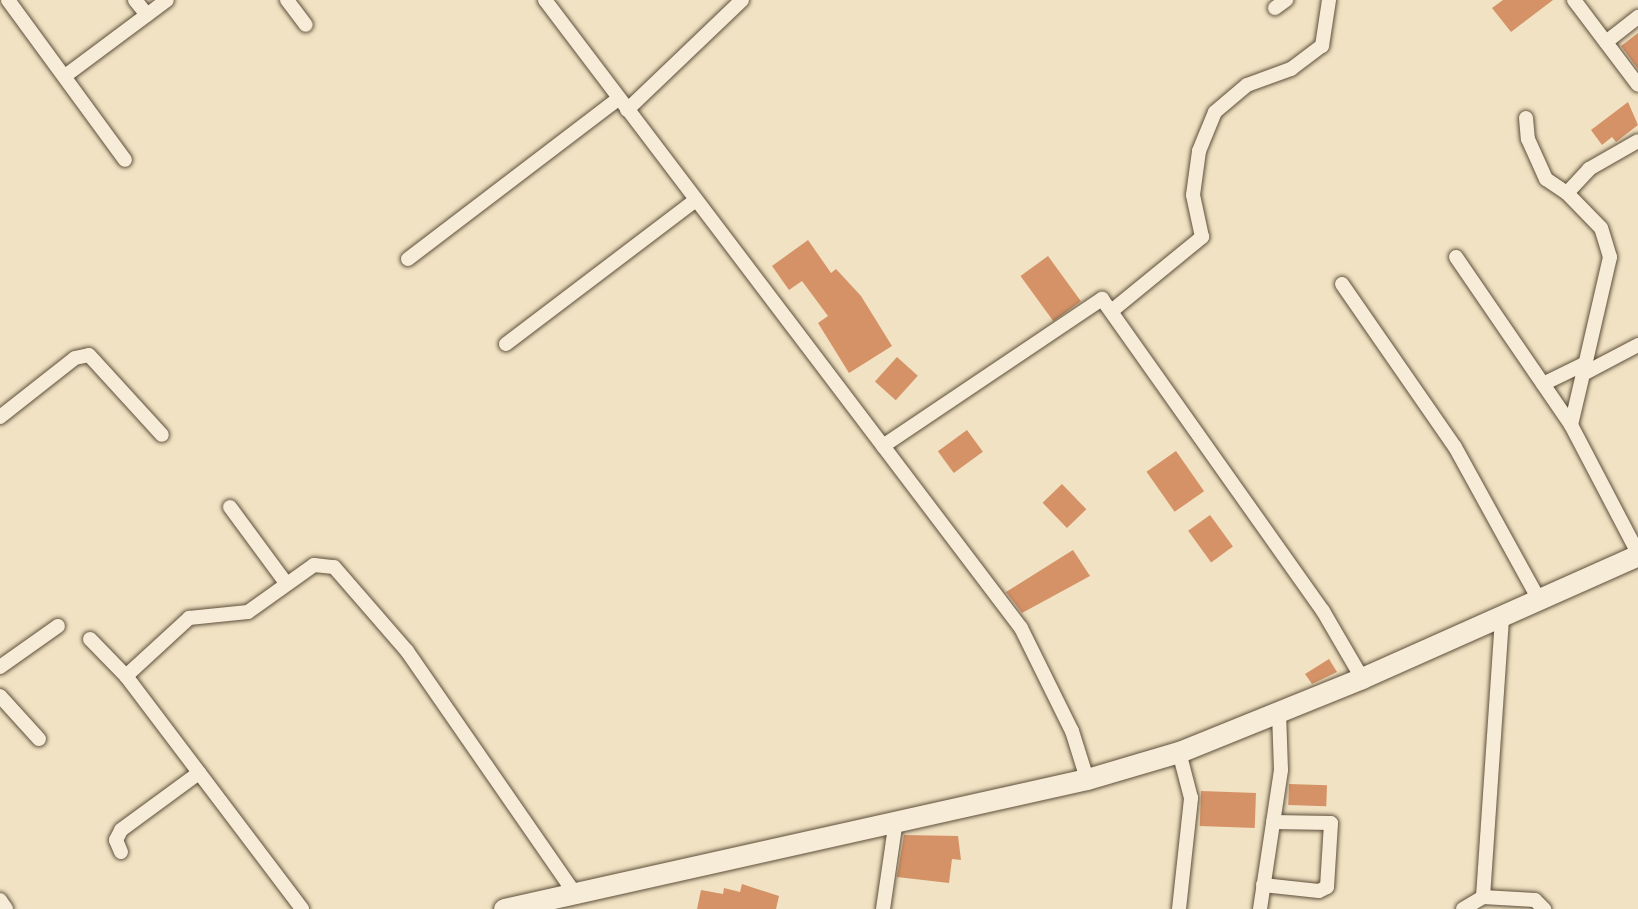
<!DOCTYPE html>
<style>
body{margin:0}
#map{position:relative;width:1638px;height:909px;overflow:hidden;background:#f1e2c3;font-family:"Gentium Book Plus",serif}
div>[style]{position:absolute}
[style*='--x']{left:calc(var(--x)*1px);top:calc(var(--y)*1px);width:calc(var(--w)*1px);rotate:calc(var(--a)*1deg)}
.building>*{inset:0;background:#d59267;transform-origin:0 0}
.roads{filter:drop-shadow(0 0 2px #5d4f3a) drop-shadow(0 0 2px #5d4f3a)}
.minor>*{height:14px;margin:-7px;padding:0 7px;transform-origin:7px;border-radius:7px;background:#f6ecd8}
.secondary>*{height:21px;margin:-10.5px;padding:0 10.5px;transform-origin:10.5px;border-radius:10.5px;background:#f6ecd8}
span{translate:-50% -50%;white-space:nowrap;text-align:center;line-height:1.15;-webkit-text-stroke:5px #f6ecd8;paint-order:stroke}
</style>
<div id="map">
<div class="building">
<div style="clip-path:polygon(1503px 0,1553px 0,1511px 32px,1492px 8px)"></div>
<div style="clip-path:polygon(1638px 33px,1638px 69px,1621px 46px)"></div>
<div style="clip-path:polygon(1628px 102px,1638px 125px,1616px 142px,1612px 137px,1602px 145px,1591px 130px)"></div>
<div style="clip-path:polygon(808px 240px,831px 273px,836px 269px,861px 296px,892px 346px,849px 373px,818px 323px,828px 316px,802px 281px,789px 290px,772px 266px)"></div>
<div style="left:1048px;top:256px;width:56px;height:34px;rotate:54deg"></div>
<div style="left:897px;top:357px;width:28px;height:33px;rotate:42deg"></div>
<div style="left:967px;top:430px;width:27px;height:36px;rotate:54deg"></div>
<div style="left:1176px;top:451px;width:49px;height:36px;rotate:55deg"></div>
<div style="left:1062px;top:484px;width:35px;height:27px;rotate:46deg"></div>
<div style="left:1210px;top:515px;width:39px;height:27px;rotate:54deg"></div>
<div style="clip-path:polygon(1073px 550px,1090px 576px,1022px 613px,1006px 592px)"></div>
<div style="clip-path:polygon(1329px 659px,1337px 672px,1312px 684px,1305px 674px)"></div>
<div style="left:1289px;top:784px;width:38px;height:21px;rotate:2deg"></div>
<div style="left:1201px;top:791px;width:55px;height:35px;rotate:2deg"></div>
<div style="clip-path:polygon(904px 835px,958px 836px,961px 860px,952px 859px,949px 883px,897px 877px)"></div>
<div style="clip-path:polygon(742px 884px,779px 896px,776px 909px,697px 909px,701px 890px,723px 894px,724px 888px,740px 892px)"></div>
</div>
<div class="roads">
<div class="minor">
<div style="--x:8;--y:0;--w:198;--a:53.8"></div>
<div style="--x:135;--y:0;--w:19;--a:51"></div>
<div style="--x:287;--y:0;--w:31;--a:53"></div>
<div style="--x:545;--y:0;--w:788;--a:52.84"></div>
<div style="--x:1021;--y:628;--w:115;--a:63.7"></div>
<div style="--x:1072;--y:731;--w:50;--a:72.6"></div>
<div style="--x:1574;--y:0;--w:106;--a:53"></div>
<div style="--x:1275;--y:8;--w:14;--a:-36"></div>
<div style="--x:1606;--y:42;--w:41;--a:-38"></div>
<div style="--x:65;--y:76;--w:127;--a:-36.7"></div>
<div style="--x:627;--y:110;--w:159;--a:-43.7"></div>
<div style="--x:1526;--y:118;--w:21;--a:85"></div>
<div style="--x:1528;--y:139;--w:44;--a:65.8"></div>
<div style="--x:1546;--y:179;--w:25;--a:34"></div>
<div style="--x:1456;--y:257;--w:204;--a:55.6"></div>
<div style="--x:1571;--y:425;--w:144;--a:62.4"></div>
<div style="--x:408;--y:259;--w:265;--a:-37.3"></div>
<div style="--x:1342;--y:284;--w:198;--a:55.3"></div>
<div style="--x:1455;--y:447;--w:172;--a:61.2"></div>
<div style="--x:1114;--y:309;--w:114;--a:-39.3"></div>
<div style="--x:1202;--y:237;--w:43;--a:-102.1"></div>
<div style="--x:1193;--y:195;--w:44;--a:-82.2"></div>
<div style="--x:1199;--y:151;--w:42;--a:-67.7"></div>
<div style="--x:1215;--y:112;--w:42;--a:-40.2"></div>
<div style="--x:1247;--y:85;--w:47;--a:-20"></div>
<div style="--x:1291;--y:69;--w:39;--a:-37"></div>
<div style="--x:1322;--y:46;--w:47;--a:-81.3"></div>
<div style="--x:506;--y:344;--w:238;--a:-37.2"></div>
<div style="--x:1583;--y:374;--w:120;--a:-77"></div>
<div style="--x:1610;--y:257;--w:30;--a:-107"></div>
<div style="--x:1601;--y:228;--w:49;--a:-134.2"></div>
<div style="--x:1567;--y:193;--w:33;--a:-47"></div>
<div style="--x:1589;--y:169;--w:56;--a:-29.7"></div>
<div style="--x:1543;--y:384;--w:46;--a:-26"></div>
<div style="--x:0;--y:417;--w:95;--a:-38.2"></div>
<div style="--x:75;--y:358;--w:14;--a:-12"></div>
<div style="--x:89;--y:355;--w:108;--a:47.6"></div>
<div style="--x:1571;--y:425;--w:52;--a:-76.8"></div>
<div style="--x:1583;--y:374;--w:62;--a:-27.8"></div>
<div style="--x:883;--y:446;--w:264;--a:-33.9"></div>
<div style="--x:1102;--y:299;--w:382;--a:54.7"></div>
<div style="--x:1323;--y:611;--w:78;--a:59.8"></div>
<div style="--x:230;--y:507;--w:94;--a:53.6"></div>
<div style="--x:90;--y:639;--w:52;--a:45.8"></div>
<div style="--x:126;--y:676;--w:292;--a:52.9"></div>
<div style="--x:0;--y:667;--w:71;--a:-35.3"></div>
<div style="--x:126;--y:676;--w:86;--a:-42.6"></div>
<div style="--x:189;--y:618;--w:59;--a:-5.8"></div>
<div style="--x:248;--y:612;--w:81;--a:-35.5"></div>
<div style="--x:314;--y:565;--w:20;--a:6"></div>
<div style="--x:334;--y:567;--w:111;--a:49"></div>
<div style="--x:407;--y:651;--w:297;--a:55.3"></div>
<div style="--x:0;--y:696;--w:58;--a:47.8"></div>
<div style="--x:121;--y:852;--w:13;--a:-113"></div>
<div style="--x:116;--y:840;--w:11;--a:-63"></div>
<div style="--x:121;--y:830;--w:97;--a:-36.2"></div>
<div style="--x:1263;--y:885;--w:56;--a:6.1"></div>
<div style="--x:1319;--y:891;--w:9;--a:-27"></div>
<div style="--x:1327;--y:887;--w:64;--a:-86.4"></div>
<div style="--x:1331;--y:823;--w:58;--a:-179"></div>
<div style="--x:1483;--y:897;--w:282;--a:-86.1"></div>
<div style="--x:0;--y:900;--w:11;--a:56"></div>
<div style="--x:883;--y:909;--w:90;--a:-81.7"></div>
<div style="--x:1179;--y:909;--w:112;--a:-83.8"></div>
<div style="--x:1191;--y:798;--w:48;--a:-104.6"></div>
<div style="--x:1260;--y:909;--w:141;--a:-81.4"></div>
<div style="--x:1281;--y:770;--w:56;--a:-92"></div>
<div style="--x:1463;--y:909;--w:23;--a:-31"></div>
<div style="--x:1483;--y:897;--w:52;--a:3.3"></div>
<div style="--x:1535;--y:900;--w:13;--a:45"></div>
</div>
<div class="secondary">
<div style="--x:504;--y:909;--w:597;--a:-12.57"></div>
<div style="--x:1087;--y:779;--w:96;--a:-16.4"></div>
<div style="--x:1179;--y:752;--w:197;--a:-22"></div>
<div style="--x:1362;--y:678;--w:302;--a:-24"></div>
</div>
</div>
</div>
